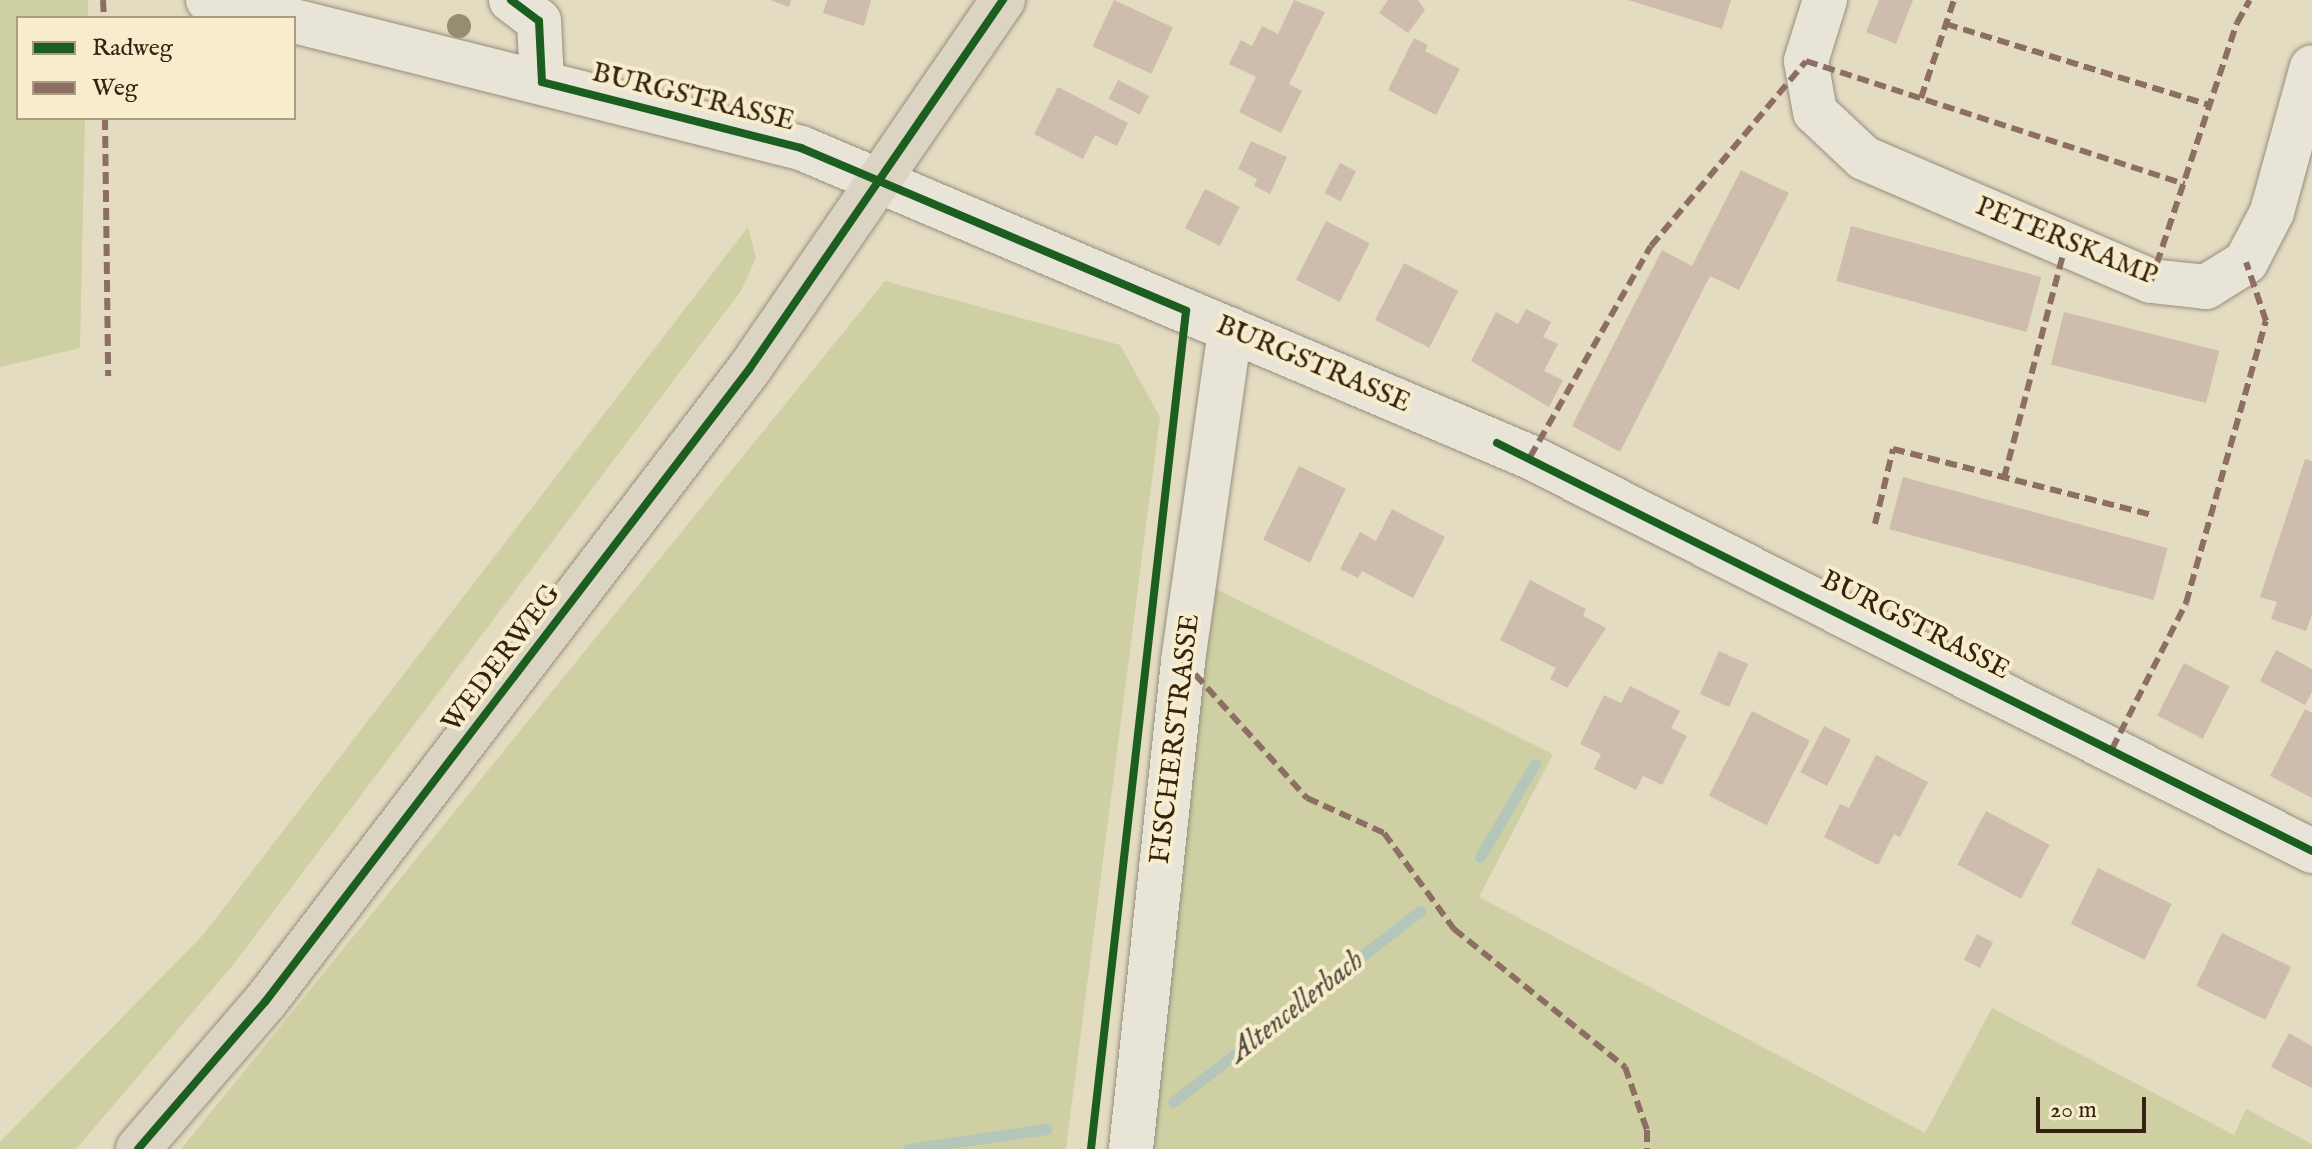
<!DOCTYPE html>
<style>
body{margin:0}
#map{position:relative;width:2312px;height:1149px;overflow:hidden;background:#e4dcc1;font-family:"IM FELL English",serif}
div>[style]{position:absolute}
[style*='--x']{left:calc(var(--x)*1px);top:calc(var(--y)*1px);width:calc(var(--w)*1px);rotate:calc(var(--a)*1deg)}
.green>*{inset:0;background:#cecfa3}
.stream>*{height:11px;margin:-5.5px;padding:0 5.5px;transform-origin:5.5px;border-radius:5.5px;background:#b3c6b9}
.building>*{inset:0;background:#cebdad;transform-origin:0 0}
.roads{filter:drop-shadow(0 0 2px #968f7e) drop-shadow(0 0 2px #968f7e)}
.minor>*{height:44px;margin:-22px;padding:0 22px;transform-origin:22px;border-radius:22px;background:#e8e4d7}
.major>*{height:44px;margin:-22px;padding:0 22px;transform-origin:22px;border-radius:22px;background:#dcd4c2}
.quiet>*{height:6px;margin-top:-3px;transform-origin:0;background:repeating-linear-gradient(90deg,#8d6e63 0 12px,transparent 0 18px)}
.cycleway>*{height:8px;margin:-4px;padding:0 4px;transform-origin:4px;border-radius:4px;background:#1b5e20}
.trees>*{width:24px;height:24px;margin:-12px;border-radius:50%;background:#968c71}
span{translate:-50% -50%;white-space:nowrap;text-align:center;line-height:1.15;-webkit-text-stroke:8px #f7edcd;paint-order:stroke}
.street-label{font-size:28px;color:#352211}
.water-label{font-size:30px;color:#545042;font-style:italic}
.legend{position:absolute;left:16px;top:16px;width:280px;height:104px;box-sizing:border-box;background:#f7edcd;border:2px solid #a99c82;margin:0;padding:10px 14px;list-style:none;font-size:24px;color:#352211}
.legend li{display:flex;align-items:center;gap:16px;height:40px}
.legend b{width:40px;border:2px solid #a99c82}
.scale{position:absolute;left:2036px;top:1097px;width:110px;height:36px;box-sizing:border-box;border:4px solid #352211;border-top:0;padding-left:10px;font-size:24px;line-height:28px;white-space:nowrap;color:#352211;-webkit-text-stroke:6px #f7edcd;paint-order:stroke}
</style>
<div id="map">
<div class="green">
<div style="clip-path:polygon(0 0,88px 0,88px 18px,18px 18px,18px 118px,85px 118px,80px 348px,0 367px)"></div>
<div style="clip-path:polygon(748px 227px,756px 258px,741px 291px,233px 965px,76px 1149px,0 1149px,0 1142px,203px 935px)"></div>
<div style="clip-path:polygon(885px 281px,1120px 345px,1160px 417px,1066px 1149px,181px 1149px)"></div>
<div style="clip-path:polygon(1212px 587px,1553px 754px,1479px 897px,1925px 1133px,1992px 1008px,2234px 1135px,2246px 1109px,2312px 1144px,2312px 1149px,1153px 1149px)"></div>
</div>
<div class="stream">
<div style="--x:1480;--y:857;--w:108;--a:-59.4"></div>
<div style="--x:1173;--y:1102;--w:312;--a:-37.7"></div>
<div style="--x:908;--y:1149;--w:140;--a:-8.2"></div>
</div>
<div class="building">
<div style="clip-path:polygon(770px 0,791px 0,789px 7px)"></div>
<div style="clip-path:polygon(827px 0,871px 0,864px 26px,823px 13px)"></div>
<div style="left:1114px;top:0;width:65px;height:51px;rotate:25deg"></div>
<div style="clip-path:polygon(1294px 0,1325px 12px,1289px 84px,1302px 91px,1281px 133px,1239px 112px,1256px 77px,1229px 64px,1241px 40px,1252px 46px,1262px 26px,1278px 34px)"></div>
<div style="clip-path:polygon(1388px 0,1418px 0,1425px 10px,1408px 33px,1379px 13px)"></div>
<div style="clip-path:polygon(1628px 0,1731px 0,1722px 29px)"></div>
<div style="clip-path:polygon(1879px 0,1913px 0,1896px 44px,1866px 32px)"></div>
<div style="clip-path:polygon(1414px 38px,1428px 45px,1425px 51px,1460px 69px,1436px 115px,1388px 90px)"></div>
<div style="left:1118px;top:80px;width:35px;height:21px;rotate:27deg"></div>
<div style="clip-path:polygon(1058px 87px,1128px 123px,1117px 146px,1095px 135px,1083px 159px,1034px 134px)"></div>
<div style="clip-path:polygon(1251px 141px,1287px 157px,1270px 194px,1254px 186px,1257px 179px,1238px 169px)"></div>
<div style="left:1340px;top:163px;width:18px;height:34px;rotate:27deg"></div>
<div style="clip-path:polygon(1741px 170px,1789px 193px,1739px 290px,1710px 276px,1620px 452px,1572px 426px,1662px 250px,1692px 266px)"></div>
<div style="left:1205px;top:189px;width:39px;height:44px;rotate:27deg"></div>
<div style="left:1326px;top:221px;width:49px;height:66px;rotate:27deg"></div>
<div style="left:1851px;top:226px;width:197px;height:57px;rotate:15deg"></div>
<div style="left:1404px;top:263px;width:61px;height:64px;rotate:27deg"></div>
<div style="clip-path:polygon(1526px 309px,1551px 322px,1543px 337px,1558px 344px,1544px 371px,1563px 380px,1549px 407px,1471px 361px,1496px 312px,1518px 324px)"></div>
<div style="left:2064px;top:312px;width:160px;height:54px;rotate:14deg"></div>
<div style="clip-path:polygon(2305px 459px,2312px 461px,2312px 615px,2306px 631px,2271px 619px,2277px 602px,2260px 597px)"></div>
<div style="left:1299px;top:466px;width:52px;height:82px;rotate:26deg"></div>
<div style="left:1903px;top:477px;width:274px;height:54px;rotate:15deg"></div>
<div style="clip-path:polygon(1392px 509px,1445px 537px,1413px 598px,1362px 571px,1358px 578px,1340px 569px,1360px 532px,1376px 541px)"></div>
<div style="clip-path:polygon(1530px 580px,1586px 609px,1583px 616px,1606px 628px,1567px 688px,1550px 679px,1556px 668px,1500px 640px)"></div>
<div style="clip-path:polygon(2276px 650px,2312px 669px,2312px 692px,2305px 705px,2260px 681px)"></div>
<div style="left:1719px;top:651px;width:32px;height:47px;rotate:24deg"></div>
<div style="left:2184px;top:663px;width:51px;height:59px;rotate:27deg"></div>
<div style="clip-path:polygon(1630px 686px,1680px 711px,1671px 728px,1687px 736px,1662px 785px,1643px 776px,1636px 790px,1594px 769px,1601px 754px,1580px 744px,1604px 695px,1621px 703px)"></div>
<div style="clip-path:polygon(2305px 709px,2312px 713px,2312px 798px,2270px 776px)"></div>
<div style="left:1752px;top:711px;width:65px;height:95px;rotate:27deg"></div>
<div style="left:1824px;top:726px;width:30px;height:52px;rotate:27deg"></div>
<div style="clip-path:polygon(1876px 755px,1928px 782px,1900px 837px,1894px 834px,1878px 865px,1824px 837px,1840px 804px,1849px 808px)"></div>
<div style="left:1986px;top:811px;width:72px;height:61px;rotate:28deg"></div>
<div style="left:2098px;top:868px;width:82px;height:62px;rotate:26deg"></div>
<div style="left:2222px;top:933px;width:77px;height:59px;rotate:26deg"></div>
<div style="left:1977px;top:934px;width:18px;height:29px;rotate:27deg"></div>
<div style="clip-path:polygon(2289px 1033px,2312px 1046px,2312px 1088px,2271px 1067px)"></div>
</div>
<div class="roads">
<div class="minor">
<div style="--x:208;--y:0;--w:75;--a:13.9"></div>
<div style="--x:511;--y:0;--w:35;--a:37"></div>
<div style="--x:539;--y:21;--w:61;--a:87.2"></div>
<div style="--x:1825;--y:0;--w:64;--a:107.3"></div>
<div style="--x:1806;--y:61;--w:52;--a:80"></div>
<div style="--x:1815;--y:112;--w:67;--a:43.2"></div>
<div style="--x:1864;--y:158;--w:312;--a:23.2"></div>
<div style="--x:2151;--y:281;--w:55;--a:6.2"></div>
<div style="--x:2206;--y:287;--w:47;--a:-32"></div>
<div style="--x:2246;--y:262;--w:56;--a:-62.5"></div>
<div style="--x:2272;--y:212;--w:150;--a:-74.6"></div>
<div style="--x:294;--y:21;--w:523;--a:14.06"></div>
<div style="--x:801;--y:148;--w:792;--a:22.97"></div>
<div style="--x:1530;--y:457;--w:876;--a:26.74"></div>
<div style="--x:1131;--y:1149;--w:491;--a:-83.9"></div>
<div style="--x:1183;--y:661;--w:335;--a:-81.9"></div>
</div>
<div class="major">
<div style="--x:138;--y:1149;--w:194;--a:-49.2"></div>
<div style="--x:265;--y:1002;--w:798;--a:-52.58"></div>
<div style="--x:750;--y:368;--w:447;--a:-55.5"></div>
</div>
</div>
<div class="quiet">
<div style="--x:103;--y:0;--w:18;--a:87"></div>
<div style="--x:1946;--y:24;--w:276;--a:17.1"></div>
<div style="--x:1921;--y:98;--w:103;--a:-71.4"></div>
<div style="--x:105;--y:118;--w:258;--a:89.3"></div>
<div style="--x:2151;--y:281;--w:272;--a:-71.6"></div>
<div style="--x:2237;--y:23;--w:26;--a:-61"></div>
<div style="--x:1530;--y:457;--w:243;--a:-60.2"></div>
<div style="--x:1651;--y:246;--w:241;--a:-50"></div>
<div style="--x:1806;--y:61;--w:398;--a:18"></div>
<div style="--x:2004;--y:478;--w:242;--a:-75.2"></div>
<div style="--x:1875;--y:524;--w:77;--a:-76.5"></div>
<div style="--x:1893;--y:449;--w:266;--a:14.3"></div>
<div style="--x:1183;--y:661;--w:185;--a:47.9"></div>
<div style="--x:1307;--y:798;--w:85;--a:24.4"></div>
<div style="--x:1384;--y:833;--w:119;--a:53.9"></div>
<div style="--x:1454;--y:929;--w:220;--a:38.9"></div>
<div style="--x:1625;--y:1067;--w:67;--a:70.8"></div>
<div style="--x:1647;--y:1130;--w:19;--a:90"></div>
<div style="--x:2112;--y:749;--w:164;--a:-63.1"></div>
<div style="--x:2186;--y:603;--w:293;--a:-74.2"></div>
<div style="--x:2266;--y:321;--w:62;--a:-108.7"></div>
</div>
<div class="cycleway">
<div style="--x:511;--y:0;--w:35;--a:37"></div>
<div style="--x:539;--y:21;--w:61;--a:87.2"></div>
<div style="--x:542;--y:82;--w:267;--a:14.3"></div>
<div style="--x:801;--y:148;--w:418;--a:22.9"></div>
<div style="--x:1186;--y:311;--w:843;--a:96.47"></div>
<div style="--x:1497;--y:443;--w:911;--a:26.59"></div>
<div style="--x:138;--y:1149;--w:194;--a:-49.2"></div>
<div style="--x:265;--y:1002;--w:798;--a:-52.58"></div>
<div style="--x:750;--y:368;--w:447;--a:-55.5"></div>
</div>
<div class="trees">
<div style="left:459px;top:26px"></div>
</div>
<div class="street-label">
<span style="left:693px;top:98px;rotate:14deg">BURGSTRASSE</span>
<span style="left:2066px;top:242px;rotate:22deg">PETERSKAMP</span>
<span style="left:1313px;top:365px;rotate:23deg">BURGSTRASSE</span>
<span style="left:1915px;top:626px;rotate:27deg">BURGSTRASSE</span>
<span style="left:502px;top:659px;rotate:-53deg">WEDERWEG</span>
<span style="left:1176px;top:739px;rotate:-83deg">FISCHERSTRASSE</span>
</div>
<div class="water-label">
<span style="left:1297px;top:1007px;rotate:-38deg">Altencellerbach</span>
</div>
<ul class="legend">
<li><b style="height:10px;background:#1b5e20"></b>Radweg</li>
<li><b style="height:10px;background:#8d6e63"></b>Weg</li>
</ul>
<div class="scale">20 m</div>
</div>
